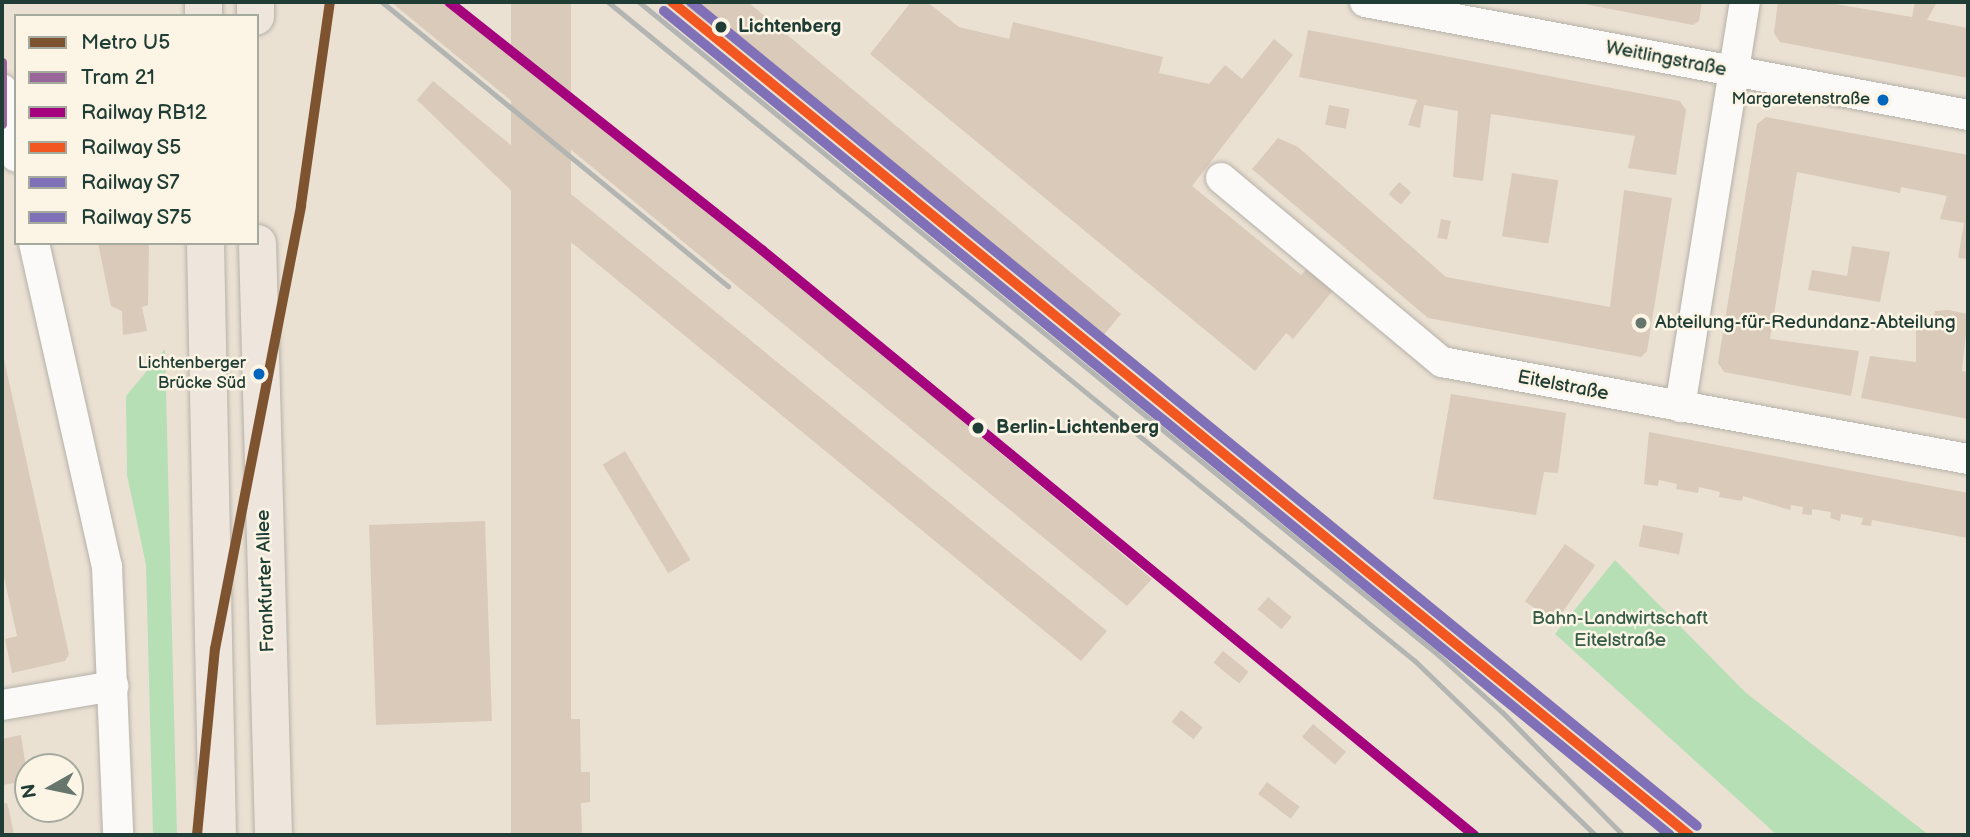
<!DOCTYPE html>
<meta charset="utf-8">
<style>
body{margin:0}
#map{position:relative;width:1970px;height:837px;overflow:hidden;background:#ebe1d3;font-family:"Balsamiq Sans",sans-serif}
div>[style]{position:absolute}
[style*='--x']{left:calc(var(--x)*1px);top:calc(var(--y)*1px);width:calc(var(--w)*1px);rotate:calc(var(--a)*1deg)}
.green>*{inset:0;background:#b6dfb6}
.building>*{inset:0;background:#d9caba;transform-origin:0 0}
.roads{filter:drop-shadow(0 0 2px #b5b1a8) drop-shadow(0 0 2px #b5b1a8)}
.minor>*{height:30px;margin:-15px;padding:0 15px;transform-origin:15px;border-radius:15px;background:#fcfaf8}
.major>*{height:37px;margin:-18.5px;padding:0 18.5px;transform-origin:18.5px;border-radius:18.5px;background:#eee5dd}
.rail>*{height:5px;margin:-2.5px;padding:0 2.5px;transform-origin:2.5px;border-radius:2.5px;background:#b3b5b2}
.rail-1>*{height:10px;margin:-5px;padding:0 5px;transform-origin:5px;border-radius:5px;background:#a5027d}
.rail-2>*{height:10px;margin:-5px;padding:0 5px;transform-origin:5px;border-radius:5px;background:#f25721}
.rail-3>*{height:10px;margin:-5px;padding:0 5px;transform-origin:5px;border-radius:5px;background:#8070b7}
.rail-4>*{height:10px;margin:-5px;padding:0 5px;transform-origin:5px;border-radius:5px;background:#8070b7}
.tram-1>*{height:9px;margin:-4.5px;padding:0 4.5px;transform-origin:4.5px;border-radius:4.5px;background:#969}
.metro-1>*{height:10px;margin:-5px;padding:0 5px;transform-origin:5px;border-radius:5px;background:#7e5330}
.dots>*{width:19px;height:19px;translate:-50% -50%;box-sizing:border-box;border:4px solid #fcf5e5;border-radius:50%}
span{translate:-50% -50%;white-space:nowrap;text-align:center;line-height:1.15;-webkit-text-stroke:5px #fcf5e5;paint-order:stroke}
.bus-label{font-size:17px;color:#1f3d34}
.right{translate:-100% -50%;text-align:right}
.stop-label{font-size:19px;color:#1f3d34;font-weight:700}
.left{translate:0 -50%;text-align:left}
.street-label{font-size:19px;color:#1f3d34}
.poi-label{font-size:19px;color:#1f3d34}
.park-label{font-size:19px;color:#355d49}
.frame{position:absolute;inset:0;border:4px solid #1f3d34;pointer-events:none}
.legend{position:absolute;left:14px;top:14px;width:245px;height:231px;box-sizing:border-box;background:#fcf5e5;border:2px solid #a4ab9e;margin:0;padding:9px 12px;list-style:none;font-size:21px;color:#1f3d34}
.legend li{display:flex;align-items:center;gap:14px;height:35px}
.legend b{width:35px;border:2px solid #a4ab9e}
.north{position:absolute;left:14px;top:753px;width:70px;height:70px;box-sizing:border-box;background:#fcf5e5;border:2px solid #a4ab9e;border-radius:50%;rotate:261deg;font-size:19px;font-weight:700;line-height:28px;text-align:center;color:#1f3d34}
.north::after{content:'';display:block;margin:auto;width:24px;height:32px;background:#66766c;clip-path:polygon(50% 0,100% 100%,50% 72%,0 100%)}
</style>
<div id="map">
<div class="green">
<div style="clip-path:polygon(165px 349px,177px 835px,153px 835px,146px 565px,127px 475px,126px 396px)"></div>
<div style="clip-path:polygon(1615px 560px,1745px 692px,1929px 835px,1777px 835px,1555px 634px)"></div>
</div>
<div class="building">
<div style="clip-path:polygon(391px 2px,442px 2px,807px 292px,1152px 579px,1127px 606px)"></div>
<div style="left:511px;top:2px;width:60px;height:859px"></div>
<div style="clip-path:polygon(681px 2px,748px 2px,1121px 314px,1101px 338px)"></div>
<div style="clip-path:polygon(911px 2px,927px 2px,959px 27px,1009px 39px,1013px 22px,1163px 57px,1159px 73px,1209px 84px,1225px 65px,1242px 79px,1274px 39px,1293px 55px,1192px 186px,1301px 275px,1308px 267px,1335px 288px,1293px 339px,1286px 333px,1255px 371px,870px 54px)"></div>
<div style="clip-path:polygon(1574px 2px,1702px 2px,1699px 21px,1693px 25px)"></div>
<div style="clip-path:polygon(1778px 2px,1823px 2px,1912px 17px,1915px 2px,1937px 2px,1927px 20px,1968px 28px,1968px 78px,1780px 42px,1774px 33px)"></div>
<div style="clip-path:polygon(1308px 30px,1680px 101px,1686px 110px,1676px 175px,1628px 168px,1635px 136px,1491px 114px,1483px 181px,1453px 177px,1458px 111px,1424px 105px,1420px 128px,1408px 125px,1417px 100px,1299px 77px)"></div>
<div style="clip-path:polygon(433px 81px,479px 119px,1107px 631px,1081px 661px,527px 206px,417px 100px)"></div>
<div style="left:1329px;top:105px;width:21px;height:20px;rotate:11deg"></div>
<div style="clip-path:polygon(1766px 117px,1968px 155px,1968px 259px,1958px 258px,1964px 223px,1940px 219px,1947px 196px,1901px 187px,1900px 193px,1797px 172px,1770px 339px,1859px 351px,1851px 396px,1724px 372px,1718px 363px,1757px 124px)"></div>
<div style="clip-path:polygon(1278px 138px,1298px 147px,1446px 277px,1610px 307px,1624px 190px,1672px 198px,1647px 351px,1641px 357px,1428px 318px,1252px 169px)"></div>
<div style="left:1512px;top:173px;width:47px;height:64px;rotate:9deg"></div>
<div style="left:1399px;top:182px;width:16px;height:16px;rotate:40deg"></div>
<div style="left:1441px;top:219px;width:10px;height:19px;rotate:11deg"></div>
<div style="clip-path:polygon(98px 243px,149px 243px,148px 305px,142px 307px,147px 331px,123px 335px,122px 311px,111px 306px)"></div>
<div style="clip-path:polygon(1852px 246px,1890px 252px,1880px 302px,1808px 290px,1812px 270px,1847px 276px)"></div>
<div style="clip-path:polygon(1948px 310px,1968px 314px,1962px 371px,1968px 372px,1968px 419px,1861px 398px,1870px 356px,1916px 362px,1916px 315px,1934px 318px,1935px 311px)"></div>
<div style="clip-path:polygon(2px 350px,69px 654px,65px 661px,12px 673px,5px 639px,17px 636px,2px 568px)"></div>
<div style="clip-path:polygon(1451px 394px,1566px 413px,1558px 473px,1544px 472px,1536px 515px,1433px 499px)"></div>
<div style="clip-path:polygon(1649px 432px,1968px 493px,1968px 538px,1872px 520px,1871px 526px,1861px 525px,1863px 518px,1841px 514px,1840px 521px,1830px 518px,1831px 512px,1812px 509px,1812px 515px,1802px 514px,1803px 507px,1791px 505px,1790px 510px,1743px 496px,1742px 501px,1719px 497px,1720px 492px,1699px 487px,1698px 493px,1676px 489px,1677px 484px,1659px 480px,1658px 486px,1644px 484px)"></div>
<div style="left:625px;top:451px;width:127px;height:26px;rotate:59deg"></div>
<div style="left:485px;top:521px;width:200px;height:116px;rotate:88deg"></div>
<div style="left:1643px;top:525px;width:41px;height:22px;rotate:11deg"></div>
<div style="left:1565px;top:544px;width:37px;height:70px;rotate:35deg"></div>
<div style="left:1268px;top:597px;width:31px;height:16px;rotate:40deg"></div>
<div style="left:1223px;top:651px;width:33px;height:15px;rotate:39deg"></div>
<div style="left:1181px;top:710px;width:28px;height:15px;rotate:39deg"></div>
<div style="clip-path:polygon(580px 719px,581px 772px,590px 772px,590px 802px,581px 803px,582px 835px,529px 835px,526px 720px)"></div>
<div style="left:1313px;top:724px;width:43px;height:17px;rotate:40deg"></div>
<div style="clip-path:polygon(21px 735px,28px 781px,2px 785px,2px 739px)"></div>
<div style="left:1267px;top:782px;width:41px;height:15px;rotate:37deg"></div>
<div style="clip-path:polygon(7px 803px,9px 810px,14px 835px,2px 835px,2px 804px)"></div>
</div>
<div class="roads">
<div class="minor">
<div style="--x:1365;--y:2;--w:613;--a:10.61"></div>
<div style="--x:2;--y:89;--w:69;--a:78.4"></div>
<div style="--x:1221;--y:178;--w:288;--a:39.8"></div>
<div style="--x:1442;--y:362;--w:535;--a:10.45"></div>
<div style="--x:34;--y:243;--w:332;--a:77.3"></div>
<div style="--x:107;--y:567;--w:268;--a:87.6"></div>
<div style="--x:1680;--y:407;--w:410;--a:-80.9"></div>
<div style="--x:2;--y:705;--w:113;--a:-9.7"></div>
</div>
<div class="major">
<div style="--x:203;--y:2;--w:14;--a:90"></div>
<div style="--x:255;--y:2;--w:14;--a:90"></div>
<div style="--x:205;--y:243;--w:592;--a:88.84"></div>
<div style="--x:257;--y:243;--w:592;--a:88.45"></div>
</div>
</div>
<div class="rail">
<div style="--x:382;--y:2;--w:448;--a:39.4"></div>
<div style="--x:608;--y:2;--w:1042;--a:39.24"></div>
<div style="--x:1415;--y:661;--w:250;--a:44"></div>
<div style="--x:639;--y:2;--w:1030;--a:39.25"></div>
<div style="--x:1437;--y:654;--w:89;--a:41.8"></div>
<div style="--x:1503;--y:713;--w:171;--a:45.5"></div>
</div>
<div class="rail-1">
<div style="--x:449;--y:2;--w:399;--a:38.4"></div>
<div style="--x:762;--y:250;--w:922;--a:39.41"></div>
</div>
<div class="rail-2">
<div style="--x:672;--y:2;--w:1315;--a:39.32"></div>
</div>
<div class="rail-3">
<div style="--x:664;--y:11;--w:1300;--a:39.32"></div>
</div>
<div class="rail-4">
<div style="--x:691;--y:2;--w:1300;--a:39.32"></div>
</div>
<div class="tram-1">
<div style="--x:2;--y:62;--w:62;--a:90"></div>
</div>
<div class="metro-1">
<div style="--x:197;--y:835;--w:187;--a:-84.5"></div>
<div style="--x:215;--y:649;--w:452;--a:-79"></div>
<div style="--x:301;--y:205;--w:205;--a:-81.9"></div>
</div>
<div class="dots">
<div style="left:721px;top:27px;background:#1f3d34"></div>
<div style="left:1883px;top:100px;background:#0065bd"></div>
<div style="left:1641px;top:323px;background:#66766c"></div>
<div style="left:259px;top:374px;background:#0065bd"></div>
<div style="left:978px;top:428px;background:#1f3d34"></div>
</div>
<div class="bus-label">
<span class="right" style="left:1870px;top:100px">Margaretenstraße</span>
<span class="right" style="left:246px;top:374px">Lichtenberger<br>Brücke Süd</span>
</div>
<div class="stop-label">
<span class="left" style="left:738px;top:27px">Lichtenberg</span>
<span class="left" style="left:996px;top:428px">Berlin-Lichtenberg</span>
</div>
<div class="street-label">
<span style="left:1666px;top:59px;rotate:11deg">Weitlingstraße</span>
<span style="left:1563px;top:386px;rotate:11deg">Eitelstraße</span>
<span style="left:266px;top:581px;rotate:-92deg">Frankfurter Allee</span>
</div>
<div class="poi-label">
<span class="left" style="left:1655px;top:323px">Abteilung-für-Redundanz-Abteilung</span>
</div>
<div class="park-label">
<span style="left:1620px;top:630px">Bahn-Landwirtschaft<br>Eitelstraße</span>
</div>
<div class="frame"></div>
<ul class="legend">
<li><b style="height:9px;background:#7e5330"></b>Metro U5</li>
<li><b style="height:9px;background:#969"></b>Tram 21</li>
<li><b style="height:9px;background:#a5027d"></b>Railway RB12</li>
<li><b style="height:9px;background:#f25721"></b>Railway S5</li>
<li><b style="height:9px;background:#8070b7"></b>Railway S7</li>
<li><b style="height:9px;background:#8070b7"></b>Railway S75</li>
</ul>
<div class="north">N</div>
</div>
